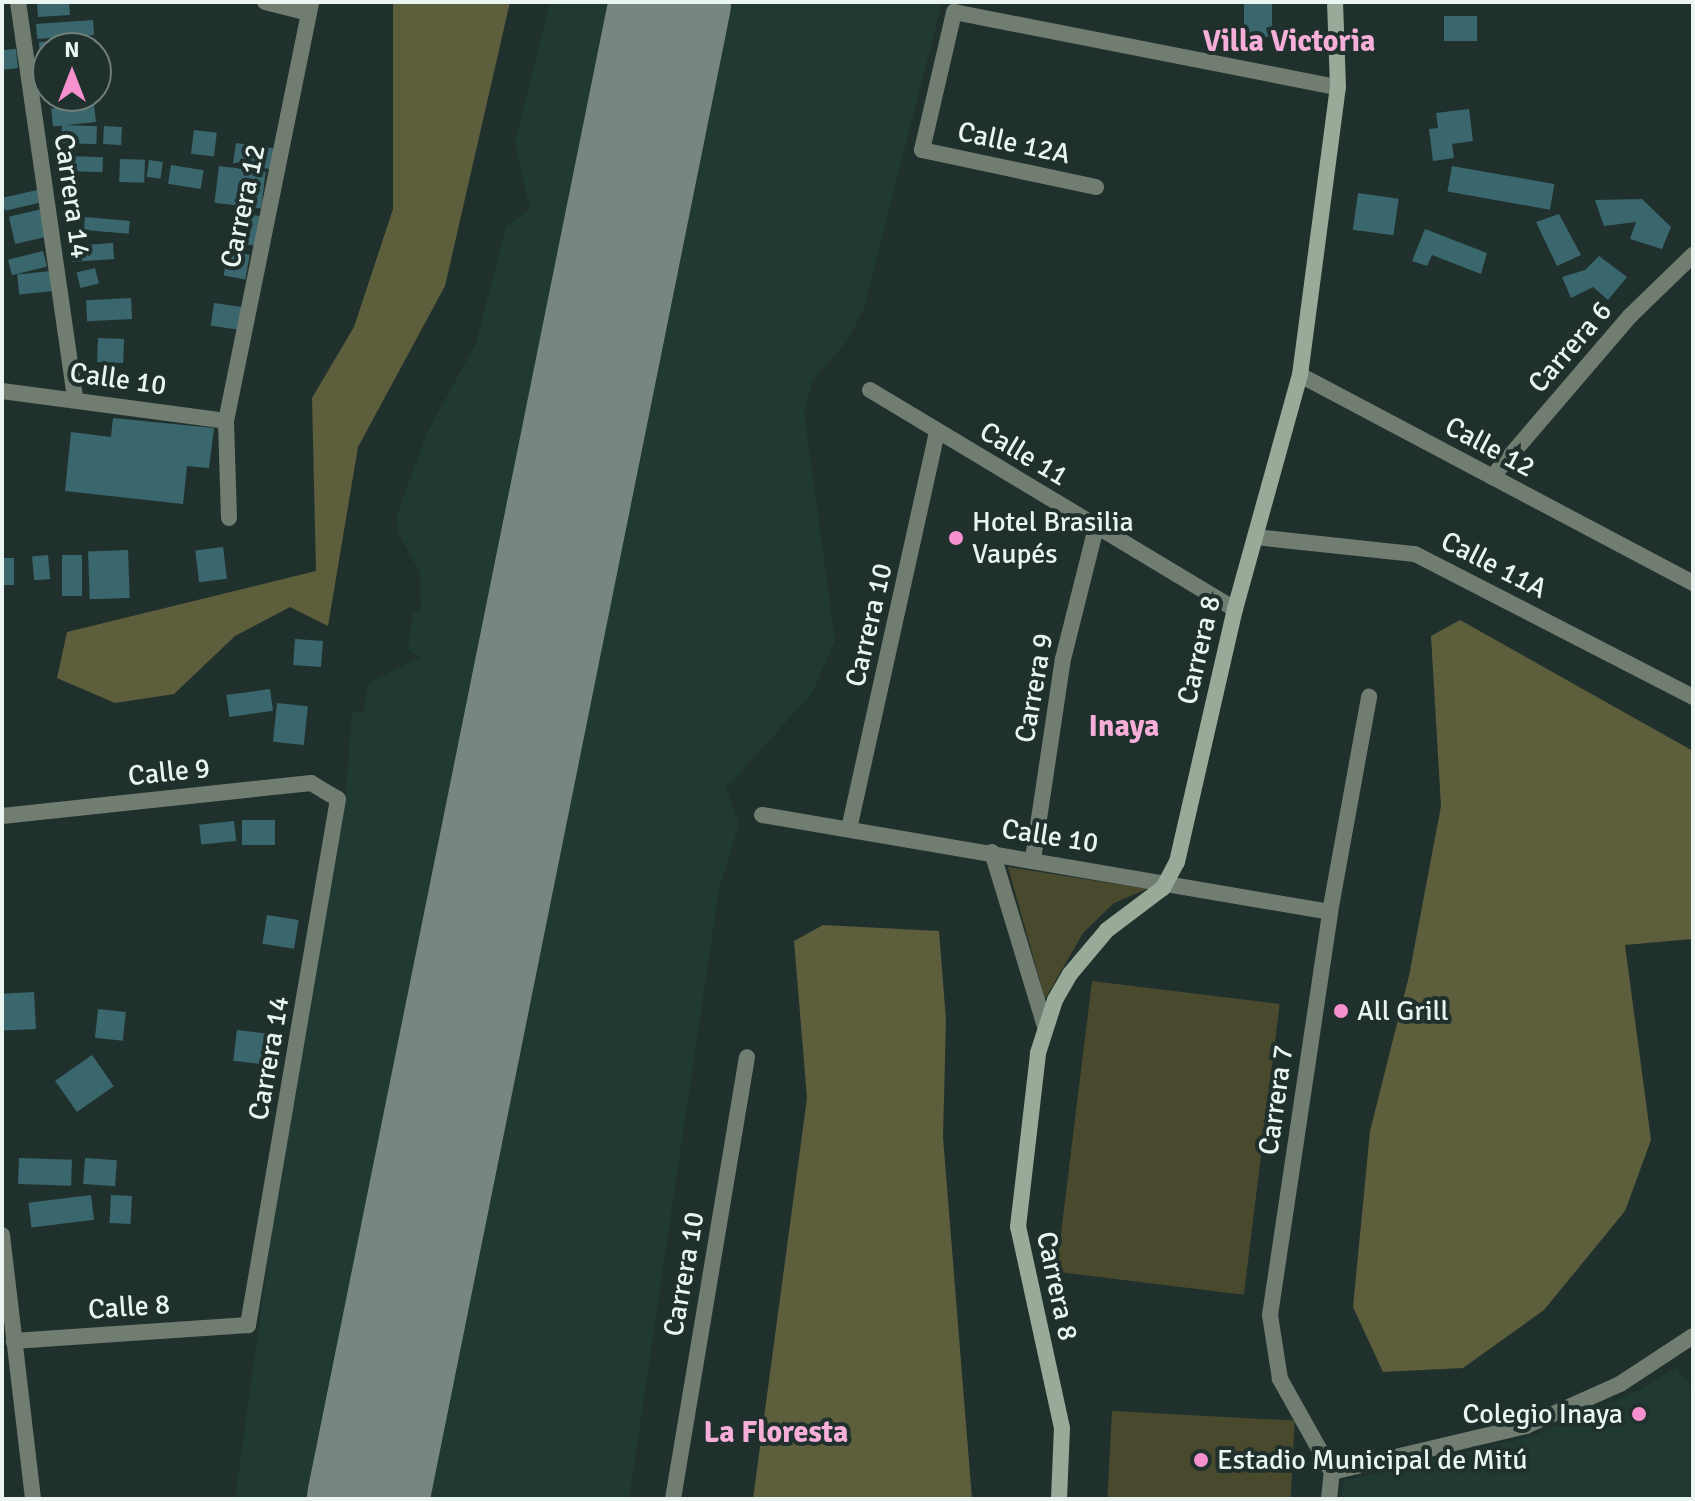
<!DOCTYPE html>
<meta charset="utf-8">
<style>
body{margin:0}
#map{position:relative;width:1695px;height:1501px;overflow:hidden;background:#20312d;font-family:Signika,sans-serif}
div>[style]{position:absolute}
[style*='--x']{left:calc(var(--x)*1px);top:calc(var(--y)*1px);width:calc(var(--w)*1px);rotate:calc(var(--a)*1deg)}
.built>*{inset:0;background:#203a33}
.green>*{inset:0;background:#494a2d;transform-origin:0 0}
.forest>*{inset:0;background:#5d5e3c}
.runway>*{height:122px;margin:-61px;padding:0 61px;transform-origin:61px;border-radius:61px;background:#788682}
.building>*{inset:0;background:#3a666d;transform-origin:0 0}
.street>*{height:16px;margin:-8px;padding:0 8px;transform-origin:8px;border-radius:8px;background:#727d71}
.secondary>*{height:16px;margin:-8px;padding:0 8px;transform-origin:8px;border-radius:8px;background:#99ab98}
.dots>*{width:22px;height:22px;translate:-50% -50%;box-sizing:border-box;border:4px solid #20312d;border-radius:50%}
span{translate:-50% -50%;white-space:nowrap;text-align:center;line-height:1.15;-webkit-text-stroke:8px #20312d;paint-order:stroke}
.street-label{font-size:28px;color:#eaf5f1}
.poi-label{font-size:28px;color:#eaf5f1}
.left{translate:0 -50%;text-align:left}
.right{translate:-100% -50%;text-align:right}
.neighbourhood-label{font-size:30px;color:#f7aed8;font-weight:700}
.frame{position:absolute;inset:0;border:4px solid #eaf5f1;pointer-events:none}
.north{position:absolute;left:32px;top:32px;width:80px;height:80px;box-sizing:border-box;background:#20312d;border:2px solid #717f7b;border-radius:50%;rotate:0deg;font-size:22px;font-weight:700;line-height:32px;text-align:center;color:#eaf5f1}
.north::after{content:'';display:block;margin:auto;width:28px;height:36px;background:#f790ce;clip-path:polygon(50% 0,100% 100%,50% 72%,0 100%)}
</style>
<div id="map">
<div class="built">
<div style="clip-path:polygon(550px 2px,942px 2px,864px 308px,848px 340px,813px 380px,804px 412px,835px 641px,812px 693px,726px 788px,739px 824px,719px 889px,629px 1499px,235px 1499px,290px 1101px,346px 793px,352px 712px,364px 711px,368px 684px,420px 657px,408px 650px,413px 611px,421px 610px,420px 573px,398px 532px,397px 515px,426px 435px,476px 343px,506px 227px,530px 209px,515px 142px)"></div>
<div style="clip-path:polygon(1676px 1367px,1693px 1390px,1691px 1499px,1342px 1499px,1343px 1481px,1533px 1436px,1640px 1390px)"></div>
</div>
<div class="green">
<div style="clip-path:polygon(1008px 867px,1147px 889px,1114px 903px,1083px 933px,1045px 999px)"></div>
<div style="left:1092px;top:981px;width:189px;height:293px;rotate:7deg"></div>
<div style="left:1112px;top:1411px;width:183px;height:88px;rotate:3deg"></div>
</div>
<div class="forest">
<div style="clip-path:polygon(393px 2px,510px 2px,445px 286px,358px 447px,328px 626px,290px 607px,235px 636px,174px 694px,115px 703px,57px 678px,67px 632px,316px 571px,312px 398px,354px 327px,393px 209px)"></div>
<div style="clip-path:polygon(1460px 620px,1693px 751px,1693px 939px,1625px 945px,1651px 1140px,1625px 1211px,1544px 1310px,1463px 1368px,1383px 1372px,1353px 1307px,1370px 1131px,1409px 976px,1441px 806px,1431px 636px)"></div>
<div style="clip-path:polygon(823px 925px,939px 931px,946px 1021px,943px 1137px,972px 1499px,753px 1499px,807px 1098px,794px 941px)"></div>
</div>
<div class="runway">
<div style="--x:368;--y:1499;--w:1527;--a:-78.59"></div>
</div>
<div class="building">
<div style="clip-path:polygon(37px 2px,69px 2px,70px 15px,38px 17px)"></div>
<div style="left:1244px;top:2px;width:28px;height:35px"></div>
<div style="left:1444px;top:16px;width:33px;height:25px"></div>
<div style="left:93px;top:20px;width:15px;height:57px;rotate:86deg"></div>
<div style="clip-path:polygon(83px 39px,84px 48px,48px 48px,48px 62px,40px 62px,39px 42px)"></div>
<div style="clip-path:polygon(16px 49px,18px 68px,2px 70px,2px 50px)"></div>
<div style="clip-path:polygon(48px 96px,86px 96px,86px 100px,48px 103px)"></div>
<div style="left:94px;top:104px;width:18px;height:43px;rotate:84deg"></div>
<div style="clip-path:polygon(1469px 109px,1473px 141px,1452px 144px,1454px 158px,1433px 161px,1429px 129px,1438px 128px,1436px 113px)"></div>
<div style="left:62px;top:125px;width:35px;height:18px;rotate:2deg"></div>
<div style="left:104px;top:126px;width:18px;height:18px;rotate:3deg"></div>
<div style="left:194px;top:130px;width:23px;height:24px;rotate:7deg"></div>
<div style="left:236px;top:143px;width:41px;height:21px;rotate:8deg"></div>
<div style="left:69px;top:156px;width:34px;height:15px;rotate:2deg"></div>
<div style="left:120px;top:159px;width:25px;height:23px;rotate:2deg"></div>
<div style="left:149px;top:160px;width:14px;height:17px;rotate:8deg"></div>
<div style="left:171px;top:165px;width:33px;height:19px;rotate:9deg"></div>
<div style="left:219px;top:166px;width:47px;height:37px;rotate:7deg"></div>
<div style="left:1452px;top:166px;width:104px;height:26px;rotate:10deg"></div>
<div style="left:37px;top:190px;width:13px;height:36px;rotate:77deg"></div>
<div style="left:1358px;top:193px;width:41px;height:37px;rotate:8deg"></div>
<div style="clip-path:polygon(1642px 199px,1671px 227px,1662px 249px,1630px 239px,1636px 222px,1604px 226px,1595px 200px)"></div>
<div style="left:42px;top:209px;width:28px;height:34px;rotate:77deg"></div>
<div style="left:244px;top:213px;width:21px;height:30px;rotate:11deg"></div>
<div style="clip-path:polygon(1559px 214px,1581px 255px,1557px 266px,1536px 222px)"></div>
<div style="left:85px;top:217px;width:45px;height:13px;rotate:5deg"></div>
<div style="clip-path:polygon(1425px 229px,1487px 253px,1481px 274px,1432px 255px,1427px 266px,1412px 261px)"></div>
<div style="left:113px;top:243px;width:16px;height:42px;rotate:86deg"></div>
<div style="left:43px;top:251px;width:16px;height:36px;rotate:76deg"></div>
<div style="left:228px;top:251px;width:22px;height:25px;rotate:10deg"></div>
<div style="clip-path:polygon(1599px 256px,1627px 277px,1608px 300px,1593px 287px,1571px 298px,1562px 277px,1585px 270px)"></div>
<div style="left:95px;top:268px;width:16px;height:19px;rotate:76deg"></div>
<div style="left:51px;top:271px;width:20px;height:34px;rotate:84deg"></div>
<div style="left:131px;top:298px;width:21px;height:45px;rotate:87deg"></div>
<div style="left:214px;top:303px;width:30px;height:23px;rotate:8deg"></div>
<div style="left:98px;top:338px;width:26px;height:24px;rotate:2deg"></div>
<div style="clip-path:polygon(113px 418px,214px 428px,209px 468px,187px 466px,183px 504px,65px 491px,71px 432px,111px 437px)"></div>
<div style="left:223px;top:547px;width:32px;height:28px;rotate:83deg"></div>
<div style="left:128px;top:550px;width:48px;height:40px;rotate:88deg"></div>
<div style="left:48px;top:555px;width:24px;height:16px;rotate:85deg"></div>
<div style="left:62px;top:555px;width:20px;height:41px"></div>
<div style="left:2px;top:558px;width:12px;height:27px"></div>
<div style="left:295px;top:639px;width:28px;height:26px;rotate:4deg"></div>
<div style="left:270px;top:689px;width:22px;height:44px;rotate:82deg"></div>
<div style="left:277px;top:703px;width:31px;height:39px;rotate:6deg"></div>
<div style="left:242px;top:820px;width:33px;height:25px"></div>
<div style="left:234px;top:821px;width:20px;height:35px;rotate:84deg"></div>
<div style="left:267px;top:915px;width:32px;height:29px;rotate:9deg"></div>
<div style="left:34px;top:992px;width:37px;height:32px;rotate:87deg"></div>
<div style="left:98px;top:1009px;width:28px;height:29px;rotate:6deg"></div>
<div style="left:237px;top:1030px;width:43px;height:31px;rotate:7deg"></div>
<div style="left:92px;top:1055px;width:38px;height:45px;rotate:55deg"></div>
<div style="left:19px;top:1158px;width:53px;height:26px;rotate:2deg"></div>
<div style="left:85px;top:1158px;width:32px;height:26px;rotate:4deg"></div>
<div style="left:91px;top:1195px;width:25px;height:63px;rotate:83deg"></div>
<div style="left:111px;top:1195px;width:21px;height:28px;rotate:3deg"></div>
</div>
<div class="street">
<div style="--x:18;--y:2;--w:399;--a:81.8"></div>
<div style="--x:265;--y:2;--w:45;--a:14"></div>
<div style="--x:1096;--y:187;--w:178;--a:-168"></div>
<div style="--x:922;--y:150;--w:142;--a:-76.9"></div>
<div style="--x:954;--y:12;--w:391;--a:11.1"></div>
<div style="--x:1300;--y:375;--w:445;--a:27.9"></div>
<div style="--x:870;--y:390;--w:426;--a:31"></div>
<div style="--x:2;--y:391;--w:226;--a:7.6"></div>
<div style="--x:1492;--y:477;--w:212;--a:-49.4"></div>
<div style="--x:1630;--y:316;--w:88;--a:-44.1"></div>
<div style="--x:229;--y:518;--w:97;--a:-91.8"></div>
<div style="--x:226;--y:421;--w:428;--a:-78.5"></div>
<div style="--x:1255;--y:537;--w:161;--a:6.1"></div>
<div style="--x:1415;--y:554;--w:313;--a:27.2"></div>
<div style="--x:762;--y:815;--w:576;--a:9.69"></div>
<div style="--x:2;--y:816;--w:311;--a:-6.1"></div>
<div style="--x:311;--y:783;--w:31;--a:31"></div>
<div style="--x:338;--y:799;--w:534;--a:99.71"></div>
<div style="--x:248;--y:1325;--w:235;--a:176.1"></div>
<div style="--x:849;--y:829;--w:407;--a:-77.5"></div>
<div style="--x:992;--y:852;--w:182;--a:73.1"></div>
<div style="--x:1033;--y:859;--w:202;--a:-81.5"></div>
<div style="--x:1063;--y:659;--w:135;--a:-75.9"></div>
<div style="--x:2;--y:1235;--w:266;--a:83.3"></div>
<div style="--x:1332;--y:1472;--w:199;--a:-13.3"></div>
<div style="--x:1526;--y:1426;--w:103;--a:-24.1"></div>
<div style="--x:1620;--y:1384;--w:87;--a:-33.3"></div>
<div style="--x:673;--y:1499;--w:448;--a:-80.5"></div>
<div style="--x:1329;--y:1499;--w:27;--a:-84"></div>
<div style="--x:1332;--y:1472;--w:107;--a:-119.2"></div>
<div style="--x:1280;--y:1379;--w:65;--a:-98.9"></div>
<div style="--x:1270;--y:1315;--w:407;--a:-81.5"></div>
<div style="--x:1330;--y:912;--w:219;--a:-79.7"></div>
</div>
<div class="secondary">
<div style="--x:1059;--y:1499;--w:71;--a:-87.6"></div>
<div style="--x:1062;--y:1428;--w:206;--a:-102.3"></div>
<div style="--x:1018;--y:1227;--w:175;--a:-83.4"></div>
<div style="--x:1038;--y:1053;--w:56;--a:-72.2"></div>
<div style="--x:1055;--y:1000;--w:30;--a:-60"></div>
<div style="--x:1070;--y:974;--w:57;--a:-49.9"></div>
<div style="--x:1107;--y:930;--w:70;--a:-36.9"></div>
<div style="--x:1163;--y:888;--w:30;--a:-62"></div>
<div style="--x:1177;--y:862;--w:260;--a:-77.1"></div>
<div style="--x:1235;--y:609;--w:243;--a:-74.5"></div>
<div style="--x:1300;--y:375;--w:290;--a:-82.5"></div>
<div style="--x:1338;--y:87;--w:85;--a:-92"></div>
</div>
<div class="dots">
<div style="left:956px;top:538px;background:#f790ce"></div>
<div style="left:1341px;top:1011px;background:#f790ce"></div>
<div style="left:1639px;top:1414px;background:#f790ce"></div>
<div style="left:1201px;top:1460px;background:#f790ce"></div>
</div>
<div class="street-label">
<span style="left:1014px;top:143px;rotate:12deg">Calle 12A</span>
<span style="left:72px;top:196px;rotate:82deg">Carrera 14</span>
<span style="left:243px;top:206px;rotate:-78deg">Carrera 12</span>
<span style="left:1570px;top:347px;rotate:-49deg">Carrera 6</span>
<span style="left:118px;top:379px;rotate:8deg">Calle 10</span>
<span style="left:1490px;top:447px;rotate:28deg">Calle 12</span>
<span style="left:1024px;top:454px;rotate:31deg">Calle 11</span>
<span style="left:1494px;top:565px;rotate:27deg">Calle 11A</span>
<span style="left:869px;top:625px;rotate:-77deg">Carrera 10</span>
<span style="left:1199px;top:650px;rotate:-77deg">Carrera 8</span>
<span style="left:1034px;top:688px;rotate:-80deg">Carrera 9</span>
<span style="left:169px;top:772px;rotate:-6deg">Calle 9</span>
<span style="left:1050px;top:836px;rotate:9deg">Calle 10</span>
<span style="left:269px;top:1058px;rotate:-80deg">Carrera 14</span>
<span style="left:1276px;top:1100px;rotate:-82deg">Carrera 7</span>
<span style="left:684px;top:1274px;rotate:-80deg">Carrera 10</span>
<span style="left:1057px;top:1286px;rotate:78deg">Carrera 8</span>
<span style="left:129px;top:1307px;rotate:-4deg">Calle 8</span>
</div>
<div class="poi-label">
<span class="left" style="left:972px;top:538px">Hotel Brasilia<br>Vaupés</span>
<span class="left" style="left:1357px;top:1011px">All Grill</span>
<span class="right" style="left:1623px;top:1414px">Colegio Inaya</span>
<span class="left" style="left:1217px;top:1460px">Estadio Municipal de Mitú</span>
</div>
<div class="neighbourhood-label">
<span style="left:1289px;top:42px">Villa Victoria</span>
<span style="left:1124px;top:727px">Inaya</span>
<span style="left:776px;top:1433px">La Floresta</span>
</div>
<div class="frame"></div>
<div class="north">N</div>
</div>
